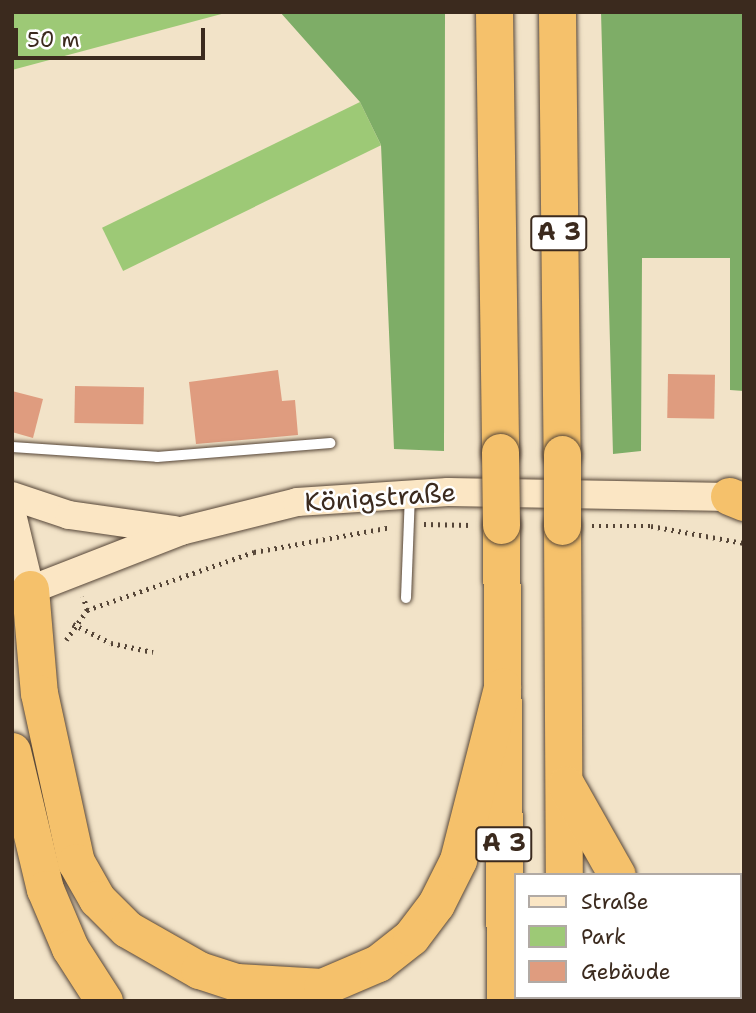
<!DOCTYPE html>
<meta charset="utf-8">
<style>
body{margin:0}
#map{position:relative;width:756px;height:1013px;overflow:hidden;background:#f2e3c8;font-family:"Shantell Sans",sans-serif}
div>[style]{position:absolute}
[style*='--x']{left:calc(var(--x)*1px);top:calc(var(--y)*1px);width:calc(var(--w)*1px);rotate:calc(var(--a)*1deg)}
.green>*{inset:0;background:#9dc976;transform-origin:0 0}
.forest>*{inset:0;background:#7ead67}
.building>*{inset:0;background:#df9c7f;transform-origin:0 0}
.path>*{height:4.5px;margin-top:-2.25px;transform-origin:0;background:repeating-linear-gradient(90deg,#564638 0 2px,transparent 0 7px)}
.roads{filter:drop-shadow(0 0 2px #564638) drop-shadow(0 0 2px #564638)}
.lane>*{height:10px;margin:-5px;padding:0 5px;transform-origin:5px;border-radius:5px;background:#fff}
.secondary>*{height:28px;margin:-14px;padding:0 14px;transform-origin:14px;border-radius:14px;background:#fbe6c4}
.highway>*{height:37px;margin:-18.5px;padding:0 18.5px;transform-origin:18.5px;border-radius:18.5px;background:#f5c16b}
.bridges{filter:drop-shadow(0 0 2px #564638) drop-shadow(0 0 2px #564638)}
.highway-bridge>*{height:37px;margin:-18.5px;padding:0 18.5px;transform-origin:18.5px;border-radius:18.5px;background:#f5c16b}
span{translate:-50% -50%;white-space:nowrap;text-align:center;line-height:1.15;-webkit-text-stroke:5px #fff;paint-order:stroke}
.shield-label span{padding:2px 5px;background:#fff;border:2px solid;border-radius:5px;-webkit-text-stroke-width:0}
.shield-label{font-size:24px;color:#3b2a1e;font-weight:700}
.street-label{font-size:26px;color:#3b2a1e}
.frame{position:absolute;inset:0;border:14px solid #3b2a1e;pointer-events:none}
.legend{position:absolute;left:514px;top:873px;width:228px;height:126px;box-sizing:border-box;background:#fff;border:2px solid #b1aaa5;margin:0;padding:9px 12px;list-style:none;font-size:21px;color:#3b2a1e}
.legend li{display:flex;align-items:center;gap:14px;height:35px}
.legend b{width:35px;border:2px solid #b1aaa5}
.scale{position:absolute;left:14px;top:28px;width:191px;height:32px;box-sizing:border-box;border:4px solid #3b2a1e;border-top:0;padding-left:9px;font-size:21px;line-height:24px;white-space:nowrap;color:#3b2a1e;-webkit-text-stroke:5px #fff;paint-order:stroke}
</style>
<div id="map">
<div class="green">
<div style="clip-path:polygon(12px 12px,229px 12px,12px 70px)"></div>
<div style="left:360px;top:102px;width:48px;height:287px;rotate:64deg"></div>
</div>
<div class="forest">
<div style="clip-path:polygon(280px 12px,445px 12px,444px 451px,394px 449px,381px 145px,360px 102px)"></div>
<div style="clip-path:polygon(601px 12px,744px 12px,744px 391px,730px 390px,730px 258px,642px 258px,641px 451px,613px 454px)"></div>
</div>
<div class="building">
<div style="clip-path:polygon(278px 370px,282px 401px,295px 400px,298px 435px,196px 444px,189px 382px)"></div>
<div style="left:668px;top:374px;width:47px;height:44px;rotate:1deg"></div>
<div style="left:75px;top:386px;width:69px;height:37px;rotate:1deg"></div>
<div style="clip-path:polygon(12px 391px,43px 399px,33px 438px,12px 432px)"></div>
</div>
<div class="path">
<div style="--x:424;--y:524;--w:47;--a:1.2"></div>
<div style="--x:592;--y:526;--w:59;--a:0"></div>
<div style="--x:651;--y:526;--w:95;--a:10.4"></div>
<div style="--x:87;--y:610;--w:177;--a:-19.2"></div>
<div style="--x:254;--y:552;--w:139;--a:-10.3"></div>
<div style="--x:73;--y:624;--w:42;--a:26.6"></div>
<div style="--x:111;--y:643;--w:43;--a:12.1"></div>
<div style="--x:66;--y:640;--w:37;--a:-55"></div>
<div style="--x:87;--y:610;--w:14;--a:-107"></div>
</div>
<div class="roads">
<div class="lane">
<div style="--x:12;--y:447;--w:145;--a:3.9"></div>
<div style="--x:157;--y:457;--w:174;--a:-4.6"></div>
<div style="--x:406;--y:598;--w:103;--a:-87.8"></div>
</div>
<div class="secondary">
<div style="--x:12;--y:496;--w:60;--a:18.4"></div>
<div style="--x:69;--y:515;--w:107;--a:8.1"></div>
<div style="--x:12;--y:514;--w:77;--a:76.5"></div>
<div style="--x:12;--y:597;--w:181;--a:-21.3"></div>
<div style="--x:181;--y:531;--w:120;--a:-14"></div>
<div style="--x:297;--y:502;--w:151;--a:-3.8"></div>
<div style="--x:448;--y:492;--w:296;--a:1"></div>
</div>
<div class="highway">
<div style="--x:494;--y:12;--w:440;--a:89.2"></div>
<div style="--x:557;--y:12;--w:442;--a:89.4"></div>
<div style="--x:729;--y:496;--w:16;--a:22"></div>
<div style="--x:501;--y:525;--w:476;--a:89.5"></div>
<div style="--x:562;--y:526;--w:349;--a:89.7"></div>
<div style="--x:30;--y:589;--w:104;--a:85.1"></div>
<div style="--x:39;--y:693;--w:173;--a:77.7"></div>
<div style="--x:76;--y:862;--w:43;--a:60.4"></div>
<div style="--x:97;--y:899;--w:42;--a:45"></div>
<div style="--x:127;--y:929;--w:83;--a:29.7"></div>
<div style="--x:199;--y:970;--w:40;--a:18"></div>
<div style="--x:237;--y:982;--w:85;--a:3.4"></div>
<div style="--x:322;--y:987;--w:61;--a:-23.2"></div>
<div style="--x:378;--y:963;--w:42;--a:-38.2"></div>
<div style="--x:411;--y:937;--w:41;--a:-52.9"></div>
<div style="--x:436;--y:904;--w:49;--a:-63.4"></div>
<div style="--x:458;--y:860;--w:179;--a:-75.7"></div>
<div style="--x:12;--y:751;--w:142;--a:76.6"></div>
<div style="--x:45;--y:889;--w:64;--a:67"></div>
<div style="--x:70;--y:948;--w:63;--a:57.3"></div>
<div style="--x:566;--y:785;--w:103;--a:60.5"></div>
<div style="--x:740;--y:963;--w:4;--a:0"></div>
<div style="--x:565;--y:997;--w:4;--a:90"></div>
</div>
</div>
<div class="bridges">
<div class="highway-bridge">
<div style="--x:500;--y:452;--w:73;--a:89.2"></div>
<div style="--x:562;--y:454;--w:72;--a:90"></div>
</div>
</div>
<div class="shield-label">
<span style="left:559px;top:233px">A 3</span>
<span style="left:504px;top:844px">A 3</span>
</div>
<div class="street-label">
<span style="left:380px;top:497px;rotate:-4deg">Königstraße</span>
</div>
<div class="frame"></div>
<ul class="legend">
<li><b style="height:9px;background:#fbe6c4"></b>Straße</li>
<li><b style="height:19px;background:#9dc976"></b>Park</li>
<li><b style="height:19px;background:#df9c7f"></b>Gebäude</li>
</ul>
<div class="scale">50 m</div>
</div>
